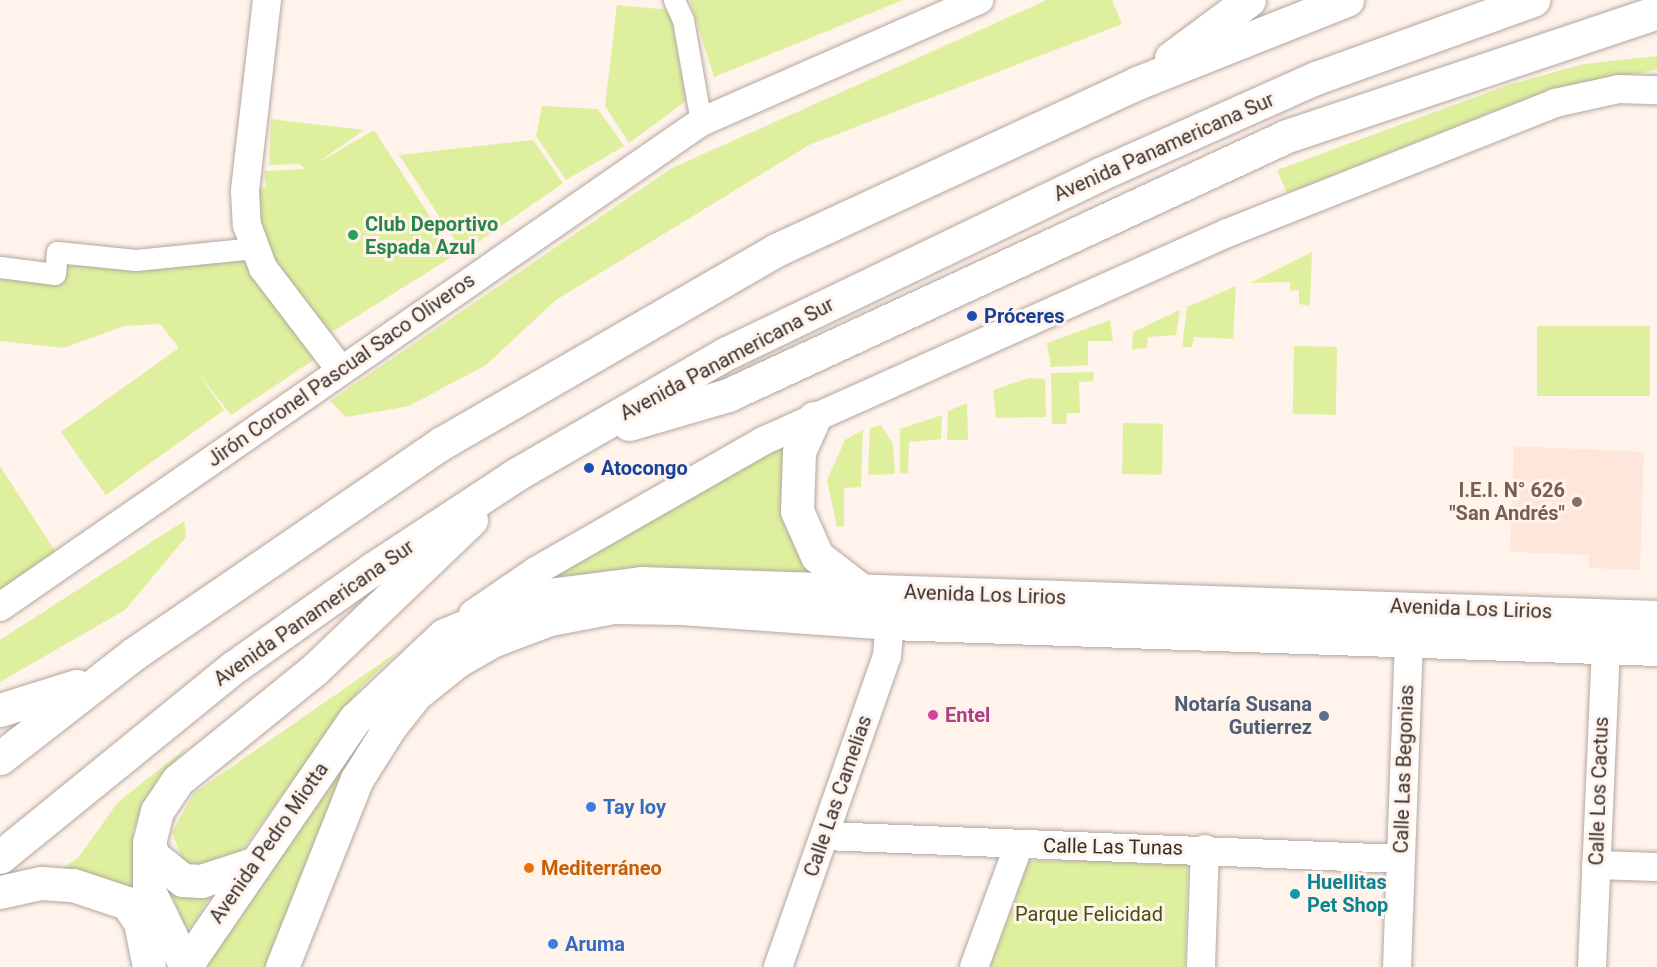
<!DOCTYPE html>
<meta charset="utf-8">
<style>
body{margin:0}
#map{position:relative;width:1657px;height:967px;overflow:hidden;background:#fff3eb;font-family:Roboto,sans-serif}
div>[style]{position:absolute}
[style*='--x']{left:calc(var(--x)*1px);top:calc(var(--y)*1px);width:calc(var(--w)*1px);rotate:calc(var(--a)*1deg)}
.built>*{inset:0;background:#fee7da}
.green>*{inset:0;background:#def09e;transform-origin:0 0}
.roads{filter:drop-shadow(0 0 2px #b4a69e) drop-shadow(0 0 2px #b4a69e)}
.pedestrian>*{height:21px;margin:-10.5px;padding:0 10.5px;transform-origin:10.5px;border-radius:10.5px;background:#fff}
.minor>*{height:28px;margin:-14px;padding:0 14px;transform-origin:14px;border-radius:14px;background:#fff}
.secondary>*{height:33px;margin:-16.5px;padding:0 16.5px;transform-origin:16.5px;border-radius:16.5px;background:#fff}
.motorway>*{height:33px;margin:-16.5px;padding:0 16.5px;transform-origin:16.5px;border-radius:16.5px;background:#fff}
.dots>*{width:16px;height:16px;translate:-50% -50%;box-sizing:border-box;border:3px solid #fff3eb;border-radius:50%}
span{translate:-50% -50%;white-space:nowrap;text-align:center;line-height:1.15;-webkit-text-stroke:6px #fff3eb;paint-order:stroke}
.street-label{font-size:20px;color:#352f2c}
.leisure-label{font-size:20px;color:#27864d;font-weight:700}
.left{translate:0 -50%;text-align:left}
.transit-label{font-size:20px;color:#164399;font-weight:700}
.education-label{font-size:20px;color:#785e54;font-weight:700}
.right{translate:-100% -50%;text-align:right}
.service-label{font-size:20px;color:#4e5e75;font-weight:700}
.hotel-label{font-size:20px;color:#b23c85;font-weight:700}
.shop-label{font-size:20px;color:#366cbe;font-weight:700}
.food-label{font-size:20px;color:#c56008;font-weight:700}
.culture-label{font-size:20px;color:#0d838f;font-weight:700}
.park-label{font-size:20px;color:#455012}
</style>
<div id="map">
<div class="built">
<div style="clip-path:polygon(1514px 446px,1644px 452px,1640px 570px,1589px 568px,1589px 555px,1510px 552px)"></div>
</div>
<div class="green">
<div style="clip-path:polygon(690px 0,903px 0,714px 77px)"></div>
<div style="clip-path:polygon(1047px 0,1112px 0,1122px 24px,809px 145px,556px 300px,486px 365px,409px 406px,346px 417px,330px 401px,672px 168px)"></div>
<div style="clip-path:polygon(617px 5px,670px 10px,686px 101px,629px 143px,605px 106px)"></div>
<div style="clip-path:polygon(1657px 56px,1657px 69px,1518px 102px,1287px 193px,1277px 170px,1508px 85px,1584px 64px)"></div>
<div style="clip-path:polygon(542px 106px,598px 109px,624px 146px,566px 180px,536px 136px)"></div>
<div style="clip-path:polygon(271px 119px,364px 130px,316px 164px,374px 130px,455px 255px,330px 333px,317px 324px,273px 256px,261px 226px,256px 190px,266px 188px,264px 171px,305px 169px,299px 164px,269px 165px)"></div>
<div style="clip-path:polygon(533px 140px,563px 183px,467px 250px,460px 248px,399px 155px)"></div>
<div style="clip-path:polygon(245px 249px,315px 359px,231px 415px,198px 373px,224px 410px,106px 495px,61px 432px,179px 348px,160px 324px,124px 326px,63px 348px,0 341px,0 265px,45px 268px)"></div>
<div style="clip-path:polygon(1312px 252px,1310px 306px,1299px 304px,1299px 290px,1290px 291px,1290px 282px,1250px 283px)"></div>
<div style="clip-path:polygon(1236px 286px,1233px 339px,1194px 337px,1192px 347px,1182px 347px,1187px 307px)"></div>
<div style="clip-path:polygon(1180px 310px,1176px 335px,1148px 337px,1147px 348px,1132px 349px,1133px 332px)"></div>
<div style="clip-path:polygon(1110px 320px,1113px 341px,1088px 341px,1088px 365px,1051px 367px,1047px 343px)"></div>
<div style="left:1650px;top:326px;width:70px;height:113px;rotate:90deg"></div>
<div style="left:1294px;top:346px;width:43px;height:68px;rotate:1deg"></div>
<div style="clip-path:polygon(1094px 372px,1093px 381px,1079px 382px,1080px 413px,1067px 413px,1066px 424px,1052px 424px,1051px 373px)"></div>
<div style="clip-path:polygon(1029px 378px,1045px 379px,1046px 417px,996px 418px,993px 390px)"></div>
<div style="clip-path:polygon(967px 403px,968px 440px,947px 440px,948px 411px)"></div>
<div style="clip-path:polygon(942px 415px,941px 439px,909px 442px,908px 474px,900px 473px,900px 429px)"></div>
<div style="left:1123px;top:423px;width:40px;height:51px;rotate:1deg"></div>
<div style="clip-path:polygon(881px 425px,893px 444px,895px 474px,868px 475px,870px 428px)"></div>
<div style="clip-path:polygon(863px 430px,861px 487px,844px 488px,844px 526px,837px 527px,827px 480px,845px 440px)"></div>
<div style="clip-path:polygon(777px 447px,788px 454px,810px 575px,550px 579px)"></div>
<div style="clip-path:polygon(0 466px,57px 554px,0 595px)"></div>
<div style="clip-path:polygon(184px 521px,186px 537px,125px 610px,0 682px,0 640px)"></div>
<div style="clip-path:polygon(400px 650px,361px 687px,234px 861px,193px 866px,182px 859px,172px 832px,194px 793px)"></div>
<div style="clip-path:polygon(360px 743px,273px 967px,203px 967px,328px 784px)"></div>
<div style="clip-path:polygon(189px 746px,157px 780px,133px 831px,139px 896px,53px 875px,78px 858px,118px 802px)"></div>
<div style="clip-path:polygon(1029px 861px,1188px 861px,1185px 967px,990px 967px)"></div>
<div style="clip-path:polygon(168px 886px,210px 897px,191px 928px,185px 926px)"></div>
</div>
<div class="roads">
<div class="pedestrian">
<div style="--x:674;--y:0;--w:22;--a:66"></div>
<div style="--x:683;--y:20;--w:104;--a:80"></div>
<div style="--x:0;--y:267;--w:55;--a:7.3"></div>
<div style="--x:55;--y:274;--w:22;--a:-85"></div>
<div style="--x:57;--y:252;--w:79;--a:5.8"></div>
<div style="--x:136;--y:260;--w:119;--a:-5.8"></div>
</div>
<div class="minor">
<div style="--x:267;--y:0;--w:192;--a:96.6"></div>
<div style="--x:245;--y:191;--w:34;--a:87"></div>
<div style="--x:247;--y:225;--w:46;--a:69.6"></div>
<div style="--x:263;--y:268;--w:127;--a:52.7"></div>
<div style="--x:0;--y:607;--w:852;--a:-34.68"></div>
<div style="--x:701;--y:122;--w:304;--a:-23.7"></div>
<div style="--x:473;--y:614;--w:76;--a:-34.3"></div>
<div style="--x:536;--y:571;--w:262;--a:-29.8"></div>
<div style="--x:763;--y:441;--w:508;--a:-24.15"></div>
<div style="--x:1227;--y:233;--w:353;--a:-21.6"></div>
<div style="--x:1555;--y:103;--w:66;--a:-12.3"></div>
<div style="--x:1619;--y:89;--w:38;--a:2"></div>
<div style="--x:825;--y:836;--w:576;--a:2.29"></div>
<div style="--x:1596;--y:865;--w:61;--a:1.9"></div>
<div style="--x:778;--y:967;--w:330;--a:-70.7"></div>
<div style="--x:887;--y:656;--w:33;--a:-85"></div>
<div style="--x:974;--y:967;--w:130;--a:-69.8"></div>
<div style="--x:1201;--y:967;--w:118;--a:-88.1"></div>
<div style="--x:1397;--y:967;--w:349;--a:-87.9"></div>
<div style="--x:1592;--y:967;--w:341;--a:-87.5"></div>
</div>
<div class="secondary">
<div style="--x:814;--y:418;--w:37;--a:114"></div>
<div style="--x:799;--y:452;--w:59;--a:91.9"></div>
<div style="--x:797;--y:511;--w:49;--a:66"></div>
<div style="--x:817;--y:556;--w:56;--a:37.7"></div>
<div style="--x:185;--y:967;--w:301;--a:-55.6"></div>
<div style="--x:355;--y:719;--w:122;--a:-43.3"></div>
<div style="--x:444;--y:635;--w:104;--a:-22.1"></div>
<div style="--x:540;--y:596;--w:102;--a:-7.3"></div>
<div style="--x:641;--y:583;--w:1017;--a:1.92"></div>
<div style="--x:282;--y:967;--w:202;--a:-68.3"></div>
<div style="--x:357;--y:779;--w:60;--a:-57.9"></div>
<div style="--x:389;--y:728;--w:43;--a:-51.5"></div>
<div style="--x:416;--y:694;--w:53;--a:-38.8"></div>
<div style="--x:457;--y:661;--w:43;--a:-29.6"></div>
<div style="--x:494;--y:640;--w:60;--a:-20.6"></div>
<div style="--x:550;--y:619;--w:64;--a:-10.8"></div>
<div style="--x:613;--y:607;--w:69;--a:0.8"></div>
<div style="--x:682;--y:608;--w:209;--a:4.1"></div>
<div style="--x:890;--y:623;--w:767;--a:1.94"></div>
</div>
<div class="motorway">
<div style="--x:1171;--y:58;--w:97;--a:-36.6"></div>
<div style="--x:629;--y:424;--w:103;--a:-16.3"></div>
<div style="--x:728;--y:395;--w:616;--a:-24.86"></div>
<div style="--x:1287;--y:136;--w:390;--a:-18.5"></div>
<div style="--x:0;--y:710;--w:80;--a:-17.5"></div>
<div style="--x:0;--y:758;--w:171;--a:-37.9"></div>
<div style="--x:135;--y:653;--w:372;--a:-34.4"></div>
<div style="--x:442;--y:443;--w:386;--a:-30"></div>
<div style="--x:776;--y:250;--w:398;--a:-24.8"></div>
<div style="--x:1137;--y:83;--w:226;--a:-21.6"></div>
<div style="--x:149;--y:843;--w:14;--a:73"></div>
<div style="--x:153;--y:856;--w:38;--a:39"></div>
<div style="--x:183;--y:880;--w:18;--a:3"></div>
<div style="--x:201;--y:881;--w:55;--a:-18.1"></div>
<div style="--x:0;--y:857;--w:301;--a:-39.1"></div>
<div style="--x:234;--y:667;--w:171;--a:-35.3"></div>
<div style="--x:374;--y:568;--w:171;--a:-33.3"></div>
<div style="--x:517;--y:474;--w:242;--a:-30"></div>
<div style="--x:727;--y:353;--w:414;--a:-25.6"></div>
<div style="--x:1100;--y:174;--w:236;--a:-24"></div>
<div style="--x:1316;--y:78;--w:231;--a:-19.8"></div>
<div style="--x:0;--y:892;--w:42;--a:-12.4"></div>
<div style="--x:41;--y:883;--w:32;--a:4"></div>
<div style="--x:73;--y:885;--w:57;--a:18.4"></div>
<div style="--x:127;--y:903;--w:23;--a:56"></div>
<div style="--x:140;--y:922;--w:46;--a:78.7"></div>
<div style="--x:186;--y:967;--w:85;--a:-116"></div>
<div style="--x:149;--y:891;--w:48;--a:-90"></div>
<div style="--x:149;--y:843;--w:33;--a:-76"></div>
<div style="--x:157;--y:811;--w:37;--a:-56"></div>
<div style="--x:178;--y:780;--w:176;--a:-39"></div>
<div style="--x:315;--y:669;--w:216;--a:-43.7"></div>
</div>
</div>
<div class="dots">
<div style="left:353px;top:235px;background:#2e9e5b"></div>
<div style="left:972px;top:316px;background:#1a4fb4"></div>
<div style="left:589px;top:468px;background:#1a4fb4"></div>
<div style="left:1577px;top:502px;background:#8d6e63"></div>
<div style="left:933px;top:715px;background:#d1479c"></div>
<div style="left:1324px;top:716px;background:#5c6f8a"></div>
<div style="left:591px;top:807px;background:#3f7fe0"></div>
<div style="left:529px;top:868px;background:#e8710a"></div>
<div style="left:1295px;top:894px;background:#0f9aa8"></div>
<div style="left:553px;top:944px;background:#3f7fe0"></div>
</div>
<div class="street-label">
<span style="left:1164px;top:147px;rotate:-24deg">Avenida Panamericana Sur</span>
<span style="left:727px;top:359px;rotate:-28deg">Avenida Panamericana Sur</span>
<span style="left:341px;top:370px;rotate:-35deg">Jirón Coronel Pascual Saco Oliveros</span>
<span style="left:985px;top:595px;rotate:2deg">Avenida Los Lirios</span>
<span style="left:1471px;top:609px;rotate:2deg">Avenida Los Lirios</span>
<span style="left:314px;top:613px;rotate:-35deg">Avenida Panamericana Sur</span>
<span style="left:1404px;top:769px;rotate:-88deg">Calle Las Begonias</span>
<span style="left:1599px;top:791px;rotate:-88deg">Calle Los Cactus</span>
<span style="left:838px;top:796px;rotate:-71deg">Calle Las Camelias</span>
<span style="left:269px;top:843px;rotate:-55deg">Avenida Pedro Miotta</span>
<span style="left:1113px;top:847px;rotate:1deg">Calle Las Tunas</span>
</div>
<div class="leisure-label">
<span class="left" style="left:365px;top:236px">Club Deportivo<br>Espada Azul</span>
</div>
<div class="transit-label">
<span class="left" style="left:984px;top:316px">Próceres</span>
<span class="left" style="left:601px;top:468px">Atocongo</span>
</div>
<div class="education-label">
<span class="right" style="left:1565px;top:502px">I.E.I. N° 626<br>"San Andrés"</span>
</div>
<div class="service-label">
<span class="right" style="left:1312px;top:716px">Notaría Susana<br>Gutierrez</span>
</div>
<div class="hotel-label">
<span class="left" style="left:945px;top:715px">Entel</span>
</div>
<div class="shop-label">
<span class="left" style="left:603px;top:807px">Tay loy</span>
<span class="left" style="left:565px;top:944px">Aruma</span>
</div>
<div class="food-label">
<span class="left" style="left:541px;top:868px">Mediterráneo</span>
</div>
<div class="culture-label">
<span class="left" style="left:1307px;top:894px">Huellitas<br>Pet Shop</span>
</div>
<div class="park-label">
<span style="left:1089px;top:914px">Parque Felicidad</span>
</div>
</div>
